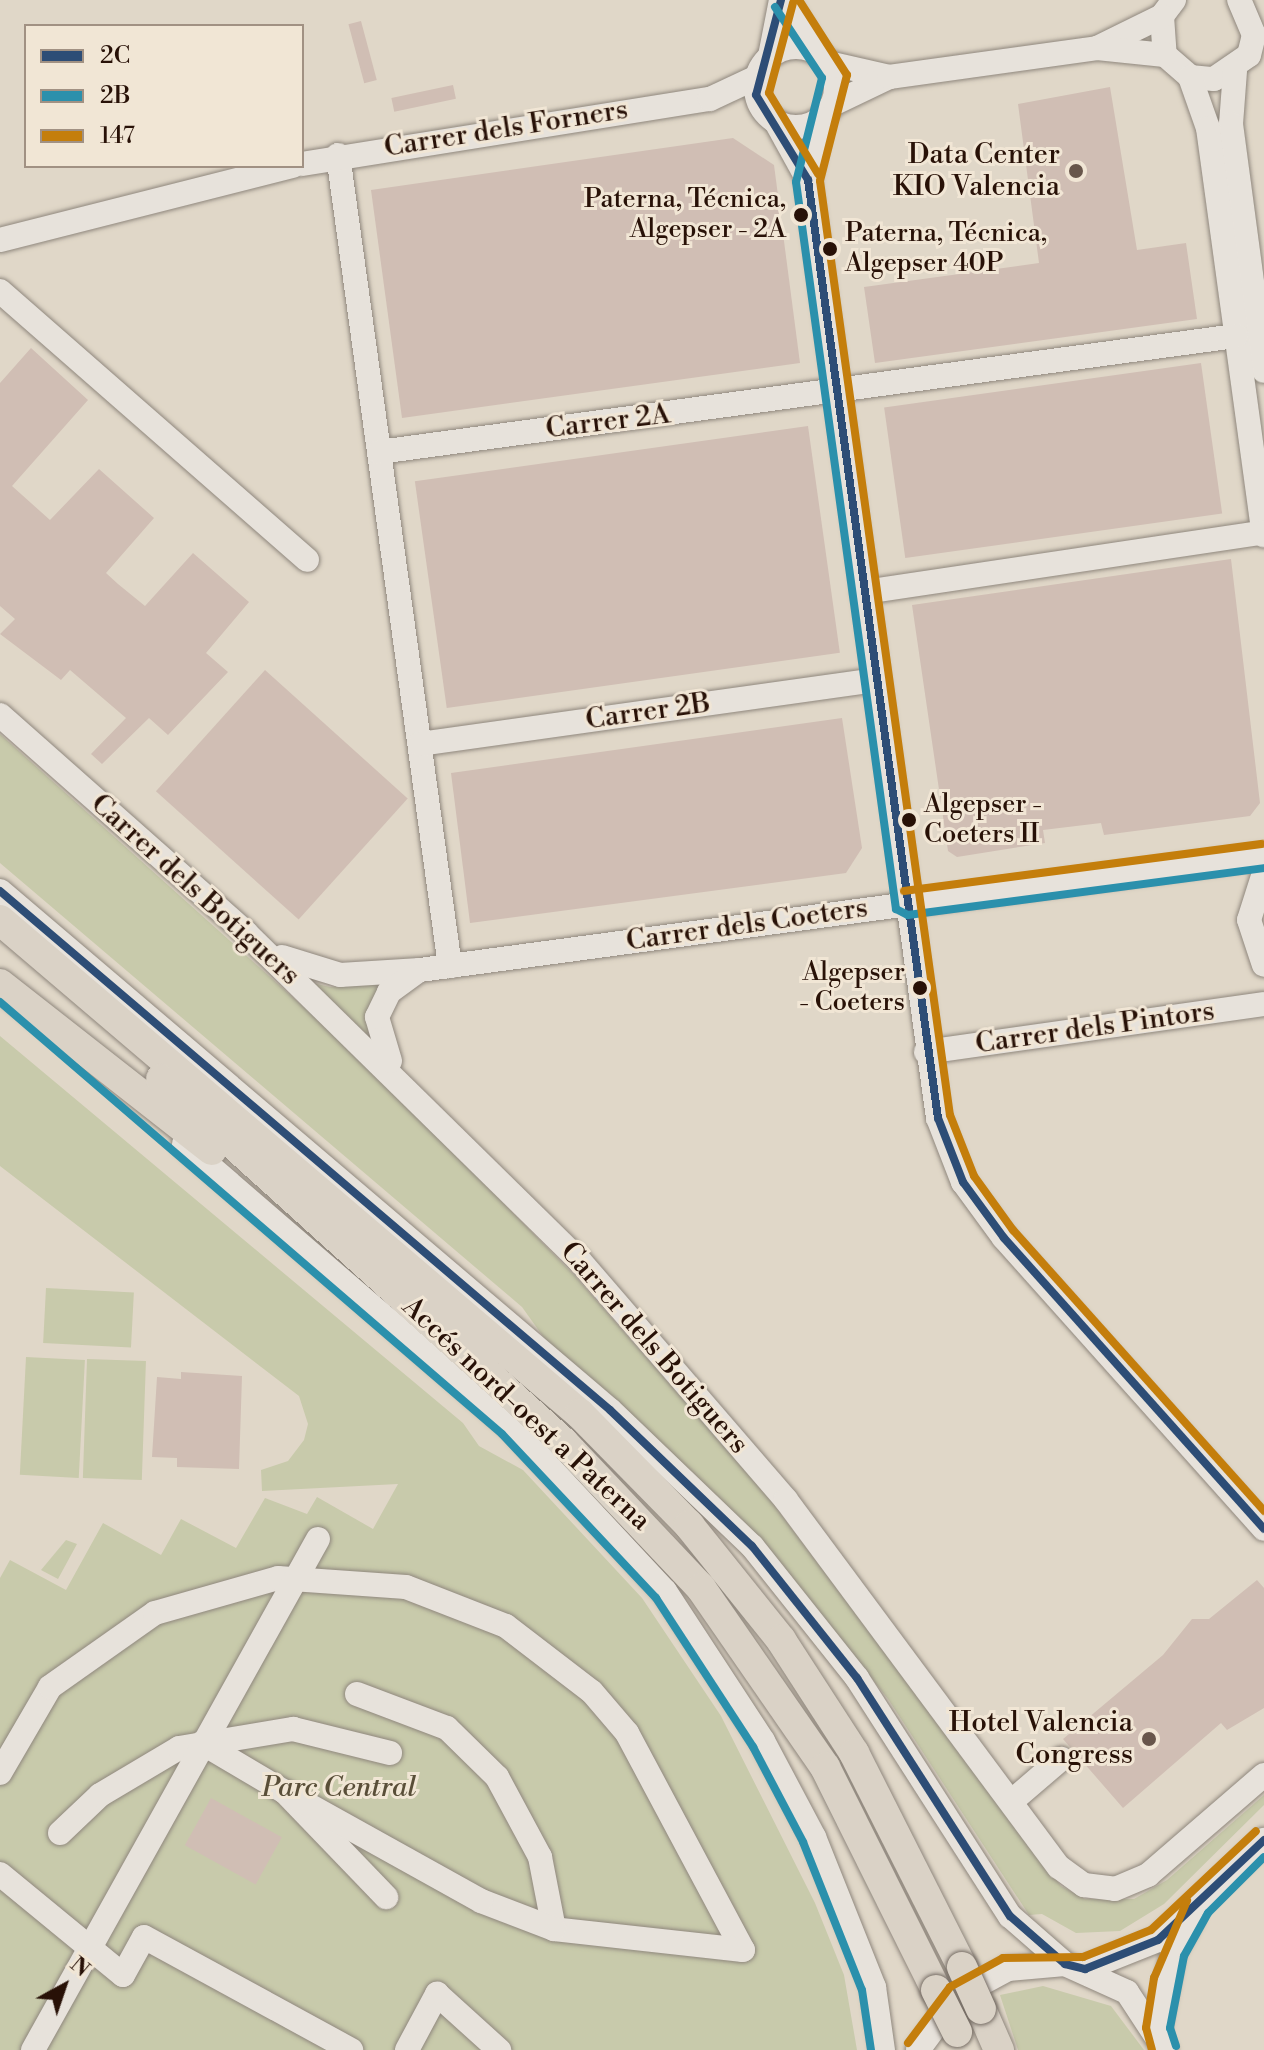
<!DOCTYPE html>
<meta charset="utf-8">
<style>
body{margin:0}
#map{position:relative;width:1264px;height:2050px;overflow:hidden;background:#e0d7c8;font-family:"Libre Bodoni",serif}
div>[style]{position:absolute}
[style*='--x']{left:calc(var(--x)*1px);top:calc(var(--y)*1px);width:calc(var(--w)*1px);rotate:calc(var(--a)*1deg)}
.green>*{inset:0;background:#c8caab;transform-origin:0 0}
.building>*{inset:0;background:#d0beb4;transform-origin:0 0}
.roads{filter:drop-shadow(0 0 2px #8f877d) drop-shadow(0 0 2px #8f877d)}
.minor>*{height:24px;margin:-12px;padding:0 12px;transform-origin:12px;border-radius:12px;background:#e7e2db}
.minor>.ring{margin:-12px;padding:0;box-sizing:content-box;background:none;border:24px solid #e7e2db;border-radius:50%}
.major>*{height:30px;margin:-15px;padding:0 15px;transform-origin:15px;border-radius:15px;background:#dad2c6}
.bridges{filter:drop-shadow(0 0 2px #756c64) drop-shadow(0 0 2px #756c64)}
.major-bridge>*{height:30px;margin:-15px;padding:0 15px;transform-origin:15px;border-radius:15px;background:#dad2c6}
.bus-1>*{height:8px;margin:-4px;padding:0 4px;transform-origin:4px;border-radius:4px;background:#2d4d76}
.bus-2>*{height:8px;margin:-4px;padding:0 4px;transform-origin:4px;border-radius:4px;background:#2b90ac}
.bus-3>*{height:8px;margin:-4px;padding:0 4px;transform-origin:4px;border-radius:4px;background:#c47e0c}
.dots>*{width:22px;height:22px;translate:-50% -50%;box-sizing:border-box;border:4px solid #f1e6d5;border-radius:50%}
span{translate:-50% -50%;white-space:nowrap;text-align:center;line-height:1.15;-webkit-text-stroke:6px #f1e6d5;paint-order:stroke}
.bus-label{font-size:26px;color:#281107}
.right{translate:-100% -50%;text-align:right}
.left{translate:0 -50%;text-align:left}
.street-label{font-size:28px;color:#281107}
.poi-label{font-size:28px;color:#281107}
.park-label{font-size:28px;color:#594e38;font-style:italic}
.legend{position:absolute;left:24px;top:24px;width:280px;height:144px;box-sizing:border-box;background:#f1e6d5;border:2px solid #a19183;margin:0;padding:10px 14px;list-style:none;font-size:24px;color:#281107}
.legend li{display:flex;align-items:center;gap:16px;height:40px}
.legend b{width:40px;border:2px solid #a19183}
.north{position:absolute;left:24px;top:1946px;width:80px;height:80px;-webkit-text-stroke:6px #f1e6d5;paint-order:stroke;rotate:40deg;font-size:22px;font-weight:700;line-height:32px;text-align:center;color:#281107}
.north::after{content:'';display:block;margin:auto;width:28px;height:36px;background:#281107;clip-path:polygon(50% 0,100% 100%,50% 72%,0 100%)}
</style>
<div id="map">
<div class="green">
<div style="clip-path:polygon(0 734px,358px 1056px,574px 1275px,765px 1493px,1061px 1886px,1085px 1899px,1134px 1899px,1167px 1880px,1264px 1795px,1264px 1805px,1164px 1904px,1120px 1931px,1076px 1933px,1042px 1914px,1029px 1915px,888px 1699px,761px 1539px,547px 1342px,522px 1307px,0 863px)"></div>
<div style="clip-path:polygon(382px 982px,367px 1036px,312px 983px,330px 987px)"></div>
<div style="clip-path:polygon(0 1036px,463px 1423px,479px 1446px,523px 1470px,642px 1598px,721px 1716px,815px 1903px,844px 1975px,857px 2050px,0 2050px,0 1578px,10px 1560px,66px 1590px,103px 1523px,161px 1555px,181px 1519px,236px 1548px,265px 1498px,307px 1514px,317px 1497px,373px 1529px,398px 1484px,262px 1491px,261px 1470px,288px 1461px,304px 1440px,308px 1424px,299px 1396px,0 1166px)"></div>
<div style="left:46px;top:1288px;width:88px;height:55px;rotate:3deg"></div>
<div style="left:26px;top:1357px;width:59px;height:118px;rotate:3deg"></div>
<div style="left:87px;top:1359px;width:59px;height:119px;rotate:2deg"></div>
<div style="clip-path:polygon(66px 1540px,77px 1544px,58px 1579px,41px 1570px)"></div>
<div style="clip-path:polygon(1043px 1986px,1111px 2006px,1144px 2050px,1018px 2050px,1000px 1995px)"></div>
</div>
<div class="building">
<div style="left:361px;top:21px;width:61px;height:13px;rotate:75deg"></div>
<div style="left:453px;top:85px;width:14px;height:63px;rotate:78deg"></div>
<div style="clip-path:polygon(1110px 87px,1137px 250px,1186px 243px,1197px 319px,875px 363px,864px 287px,1039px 263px,1018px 104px)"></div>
<div style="clip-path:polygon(733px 138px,774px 165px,800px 363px,402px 418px,371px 190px)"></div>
<div style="clip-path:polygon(31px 348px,88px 400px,12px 486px,50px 520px,99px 469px,154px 518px,106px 573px,118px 584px,145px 606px,193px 553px,249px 602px,206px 653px,228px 672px,168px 735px,149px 718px,102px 764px,91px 754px,126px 718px,70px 670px,61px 680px,0 634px,15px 619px,0 606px,0 383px)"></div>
<div style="left:1201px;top:363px;width:152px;height:320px;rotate:82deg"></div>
<div style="left:808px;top:426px;width:229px;height:397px;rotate:82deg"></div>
<div style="clip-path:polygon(1231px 559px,1260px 803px,1250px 816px,1104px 835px,1101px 823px,1043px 830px,1045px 843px,957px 857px,948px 851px,912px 605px)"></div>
<div style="left:265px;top:670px;width:192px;height:163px;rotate:42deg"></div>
<div style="clip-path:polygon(842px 718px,862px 848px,846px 873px,470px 923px,451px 773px)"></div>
<div style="clip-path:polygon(181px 1372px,242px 1376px,239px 1469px,177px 1467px,177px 1458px,152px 1457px,157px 1377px,181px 1379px)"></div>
<div style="clip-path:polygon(1257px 1580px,1264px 1588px,1264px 1708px,1227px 1730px,1221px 1723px,1123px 1808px,1063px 1739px,1163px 1655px,1192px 1619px,1209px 1619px)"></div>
<div style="left:211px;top:1798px;width:81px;height:54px;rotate:29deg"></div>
</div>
<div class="roads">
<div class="minor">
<div style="--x:785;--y:0;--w:63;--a:58.6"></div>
<div style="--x:1174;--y:0;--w:20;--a:127"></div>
<div style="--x:1162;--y:16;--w:39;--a:86"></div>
<div style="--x:1165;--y:55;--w:33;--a:41"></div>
<div style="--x:1190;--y:77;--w:24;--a:5"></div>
<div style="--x:1214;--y:79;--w:42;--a:-34.4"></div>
<div style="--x:1249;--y:55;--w:21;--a:-76"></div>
<div style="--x:1254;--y:35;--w:38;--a:-113"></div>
<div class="ring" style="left:756px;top:47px;width:56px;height:56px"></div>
<div style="--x:1097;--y:48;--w:72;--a:-26.2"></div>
<div style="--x:770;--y:56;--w:57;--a:-78.9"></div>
<div style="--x:828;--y:63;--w:63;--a:12.9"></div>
<div style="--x:1235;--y:71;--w:53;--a:94.3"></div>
<div style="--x:1231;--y:124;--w:249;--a:82.4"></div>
<div style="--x:1190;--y:77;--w:54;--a:70.6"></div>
<div style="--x:1208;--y:128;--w:411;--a:82.2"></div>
<div style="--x:833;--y:104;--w:62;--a:-25.7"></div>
<div style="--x:889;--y:77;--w:210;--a:-7.9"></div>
<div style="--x:1097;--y:48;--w:68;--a:5.9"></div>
<div style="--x:821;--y:119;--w:62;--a:102"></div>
<div style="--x:808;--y:180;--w:947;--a:82.11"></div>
<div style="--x:938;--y:1118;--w:69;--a:68.7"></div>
<div style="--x:963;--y:1182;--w:69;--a:53.8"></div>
<div style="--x:1004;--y:1238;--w:390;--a:48.2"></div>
<div style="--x:776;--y:122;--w:66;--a:61.1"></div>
<div style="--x:338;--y:155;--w:819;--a:82.14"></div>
<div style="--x:302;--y:164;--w:413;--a:-9.1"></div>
<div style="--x:710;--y:99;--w:52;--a:-25.1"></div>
<div style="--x:0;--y:240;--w:302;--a:-14.2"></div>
<div style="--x:0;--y:291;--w:408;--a:41.2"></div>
<div style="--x:379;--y:452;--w:865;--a:-7.71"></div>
<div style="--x:864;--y:592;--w:404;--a:-8.5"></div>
<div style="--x:0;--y:715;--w:329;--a:41.5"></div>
<div style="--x:246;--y:933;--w:467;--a:44.5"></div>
<div style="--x:579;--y:1260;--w:317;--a:49.2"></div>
<div style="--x:786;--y:1500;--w:457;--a:53.4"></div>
<div style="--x:1059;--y:1867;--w:31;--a:36"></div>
<div style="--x:1084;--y:1885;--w:31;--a:7"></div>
<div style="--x:1115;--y:1889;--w:36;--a:-23"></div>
<div style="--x:1148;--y:1875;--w:153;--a:-40.8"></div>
<div style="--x:420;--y:744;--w:460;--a:-8"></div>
<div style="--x:1264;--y:873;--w:49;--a:107.7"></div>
<div style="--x:1249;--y:920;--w:47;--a:71.6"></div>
<div style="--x:0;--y:891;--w:801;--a:40.39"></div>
<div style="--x:610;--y:1410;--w:197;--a:43.8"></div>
<div style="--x:752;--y:1546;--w:169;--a:51.5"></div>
<div style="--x:857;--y:1678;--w:283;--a:57.3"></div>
<div style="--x:1010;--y:1916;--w:73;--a:41.1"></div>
<div style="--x:282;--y:957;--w:61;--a:17.2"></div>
<div style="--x:340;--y:975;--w:80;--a:-3.6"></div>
<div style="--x:420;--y:970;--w:852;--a:-7.69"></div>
<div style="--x:926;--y:1052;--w:341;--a:-8.1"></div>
<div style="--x:390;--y:1061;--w:46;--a:-106.5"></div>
<div style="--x:377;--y:1017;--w:28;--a:-64"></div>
<div style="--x:389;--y:992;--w:36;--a:-36"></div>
<div style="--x:184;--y:1144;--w:430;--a:40.8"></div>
<div style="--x:510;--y:1425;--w:227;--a:47"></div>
<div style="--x:665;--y:1591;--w:179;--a:56.8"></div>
<div style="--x:763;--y:1741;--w:109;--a:62"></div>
<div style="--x:814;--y:1837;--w:162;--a:68.2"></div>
<div style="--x:874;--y:1987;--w:64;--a:81.9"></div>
<div style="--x:357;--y:1694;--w:96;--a:20.7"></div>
<div style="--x:447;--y:1728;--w:70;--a:44.4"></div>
<div style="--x:497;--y:1777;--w:91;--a:61.7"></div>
<div style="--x:540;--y:1857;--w:73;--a:79"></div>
<div style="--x:202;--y:1743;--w:96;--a:30.6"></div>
<div style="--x:285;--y:1792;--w:146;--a:46.1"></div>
<div style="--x:0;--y:1773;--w:99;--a:-59.8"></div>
<div style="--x:50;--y:1687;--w:128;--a:-35.2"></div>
<div style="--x:155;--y:1613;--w:128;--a:-15.9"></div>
<div style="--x:278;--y:1578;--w:128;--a:4"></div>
<div style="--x:406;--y:1587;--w:107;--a:21.3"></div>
<div style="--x:506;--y:1626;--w:108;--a:37.5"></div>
<div style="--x:592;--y:1692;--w:54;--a:49.5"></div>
<div style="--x:627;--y:1733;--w:246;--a:61.9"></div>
<div style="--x:743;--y:1950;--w:190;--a:-173.7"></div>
<div style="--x:554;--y:1929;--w:78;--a:-159"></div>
<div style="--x:481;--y:1901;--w:224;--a:-150.9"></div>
<div style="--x:1012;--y:1801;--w:65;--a:-40.6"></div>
<div style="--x:60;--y:1833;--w:55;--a:-43.5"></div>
<div style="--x:100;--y:1795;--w:92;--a:-30.7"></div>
<div style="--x:179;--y:1748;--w:116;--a:-9.5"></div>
<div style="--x:293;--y:1729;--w:100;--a:13.9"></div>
<div style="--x:0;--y:1874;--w:159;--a:39.4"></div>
<div style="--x:123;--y:1975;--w:43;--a:-61.1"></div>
<div style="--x:144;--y:1937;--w:236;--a:28.6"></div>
<div style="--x:1085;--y:1969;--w:79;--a:-21.7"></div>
<div style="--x:1158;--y:1940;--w:146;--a:-43.3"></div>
<div style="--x:1158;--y:2029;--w:78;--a:-79"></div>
<div style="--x:1173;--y:1952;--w:38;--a:-61"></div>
<div style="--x:33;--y:2050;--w:585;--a:-60.85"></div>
<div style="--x:407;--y:2050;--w:64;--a:-61.8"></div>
<div style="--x:437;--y:1994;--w:84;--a:42.1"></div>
<div style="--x:918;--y:2050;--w:67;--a:-53.5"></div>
<div style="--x:958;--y:1996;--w:57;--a:-28.4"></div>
<div style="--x:1008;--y:1969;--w:57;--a:-5"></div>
<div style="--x:1065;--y:1964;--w:68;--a:24.3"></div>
<div style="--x:1127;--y:1992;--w:69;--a:56.8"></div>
</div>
<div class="major">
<div style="--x:0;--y:920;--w:762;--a:40.42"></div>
<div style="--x:580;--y:1414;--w:156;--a:45.5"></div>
<div style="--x:689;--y:1525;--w:147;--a:51.3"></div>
<div style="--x:781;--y:1640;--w:135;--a:57.1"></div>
<div style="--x:854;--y:1753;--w:240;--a:63.2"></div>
<div style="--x:0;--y:984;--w:269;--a:38.1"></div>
<div style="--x:161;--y:1079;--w:542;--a:42.08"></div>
<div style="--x:563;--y:1442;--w:201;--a:46.6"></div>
<div style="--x:701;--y:1588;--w:218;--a:55.3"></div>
<div style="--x:825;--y:1767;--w:249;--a:63.5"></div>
<div style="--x:981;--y:2009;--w:45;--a:66.3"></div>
</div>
</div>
<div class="bridges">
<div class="major-bridge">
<div style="--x:962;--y:1967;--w:46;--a:65.7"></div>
<div style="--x:936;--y:1990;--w:47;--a:63.4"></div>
</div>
</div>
<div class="bus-1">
<div style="--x:781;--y:0;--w:98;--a:104.7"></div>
<div style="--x:756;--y:95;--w:100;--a:58.5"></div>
<div style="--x:808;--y:180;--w:947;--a:82.11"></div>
<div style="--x:938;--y:1118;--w:69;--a:68.7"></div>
<div style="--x:963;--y:1182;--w:69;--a:53.8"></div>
<div style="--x:1004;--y:1238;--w:390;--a:48.2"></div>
<div style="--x:0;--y:891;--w:801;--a:40.39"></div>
<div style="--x:610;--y:1410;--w:197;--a:43.8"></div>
<div style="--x:752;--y:1546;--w:169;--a:51.5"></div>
<div style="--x:857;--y:1678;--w:283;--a:57.3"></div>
<div style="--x:1010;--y:1916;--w:73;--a:41.1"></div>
<div style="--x:1065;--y:1964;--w:21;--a:14"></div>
<div style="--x:1085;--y:1969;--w:79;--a:-21.7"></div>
<div style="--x:1158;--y:1940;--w:146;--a:-43.3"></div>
</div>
<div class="bus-2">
<div style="--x:775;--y:7;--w:85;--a:56.5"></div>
<div style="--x:822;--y:78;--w:107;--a:104"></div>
<div style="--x:796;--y:182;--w:734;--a:82.17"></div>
<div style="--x:896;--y:909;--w:13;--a:27"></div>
<div style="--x:908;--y:915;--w:359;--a:-7.5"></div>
<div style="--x:0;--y:1002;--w:662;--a:40.71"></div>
<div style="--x:502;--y:1434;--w:225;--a:46.8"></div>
<div style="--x:656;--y:1598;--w:178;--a:56.9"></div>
<div style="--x:753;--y:1747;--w:107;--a:62.2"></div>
<div style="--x:803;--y:1842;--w:159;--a:68.3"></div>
<div style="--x:862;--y:1990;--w:61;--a:81.5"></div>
<div style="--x:1176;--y:2046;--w:19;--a:-108"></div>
<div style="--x:1170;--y:2028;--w:73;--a:-79"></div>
<div style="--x:1184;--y:1956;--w:49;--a:-60.8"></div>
<div style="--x:1208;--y:1913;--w:79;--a:-45"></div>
</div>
<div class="bus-3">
<div style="--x:799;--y:0;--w:89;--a:57.4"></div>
<div style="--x:847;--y:75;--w:109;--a:104.3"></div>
<div style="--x:820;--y:181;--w:943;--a:82.08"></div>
<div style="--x:950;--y:1115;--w:66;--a:68.5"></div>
<div style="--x:974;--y:1176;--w:67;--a:54.2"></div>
<div style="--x:1013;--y:1230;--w:377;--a:48.2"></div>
<div style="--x:793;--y:3;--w:93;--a:104.9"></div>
<div style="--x:769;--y:93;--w:95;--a:58.8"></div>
<div style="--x:904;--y:891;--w:361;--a:-7.5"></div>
<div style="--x:908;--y:2043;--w:70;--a:-53.1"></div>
<div style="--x:950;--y:1987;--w:60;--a:-28.7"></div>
<div style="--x:1003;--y:1958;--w:80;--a:-0.7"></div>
<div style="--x:1083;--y:1957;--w:73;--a:-21.7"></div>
<div style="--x:1151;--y:1930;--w:144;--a:-43.3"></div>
<div style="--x:1152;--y:2050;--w:23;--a:-105"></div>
<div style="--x:1146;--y:2028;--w:51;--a:-80.9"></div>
<div style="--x:1154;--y:1978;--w:84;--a:-66.8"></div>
</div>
<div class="dots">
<div style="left:1076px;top:171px;background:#68564b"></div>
<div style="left:801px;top:215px;background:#281107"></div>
<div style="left:830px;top:249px;background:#281107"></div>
<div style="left:909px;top:820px;background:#281107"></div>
<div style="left:920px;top:988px;background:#281107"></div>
<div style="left:1149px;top:1739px;background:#68564b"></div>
</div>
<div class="bus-label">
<span class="right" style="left:786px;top:215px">Paterna, Técnica,<br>Algepser - 2A</span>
<span class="left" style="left:845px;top:249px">Paterna, Técnica,<br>Algepser 40P</span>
<span class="left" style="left:924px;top:820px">Algepser -<br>Coeters II</span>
<span class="right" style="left:905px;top:988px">Algepser<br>- Coeters</span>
</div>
<div class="street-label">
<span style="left:506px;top:129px;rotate:-9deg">Carrer dels Forners</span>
<span style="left:608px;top:422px;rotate:-7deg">Carrer 2A</span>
<span style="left:648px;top:712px;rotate:-8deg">Carrer 2B</span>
<span style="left:195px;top:890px;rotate:42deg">Carrer dels Botiguers</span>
<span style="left:747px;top:925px;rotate:-8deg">Carrer dels Coeters</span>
<span style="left:1095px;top:1028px;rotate:-8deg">Carrer dels Pintors</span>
<span style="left:654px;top:1348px;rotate:49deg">Carrer dels Botiguers</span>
<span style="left:526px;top:1414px;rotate:43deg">Accés nord-oest a Paterna</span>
</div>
<div class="poi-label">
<span class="right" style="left:1060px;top:171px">Data Center<br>KIO Valencia</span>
<span class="right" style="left:1133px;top:1739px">Hotel Valencia<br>Congress</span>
</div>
<div class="park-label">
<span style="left:339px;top:1788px">Parc Central</span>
</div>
<ul class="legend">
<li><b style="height:10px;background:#2d4d76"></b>2C</li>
<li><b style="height:10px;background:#2b90ac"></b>2B</li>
<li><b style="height:10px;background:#c47e0c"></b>147</li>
</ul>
<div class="north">N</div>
</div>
